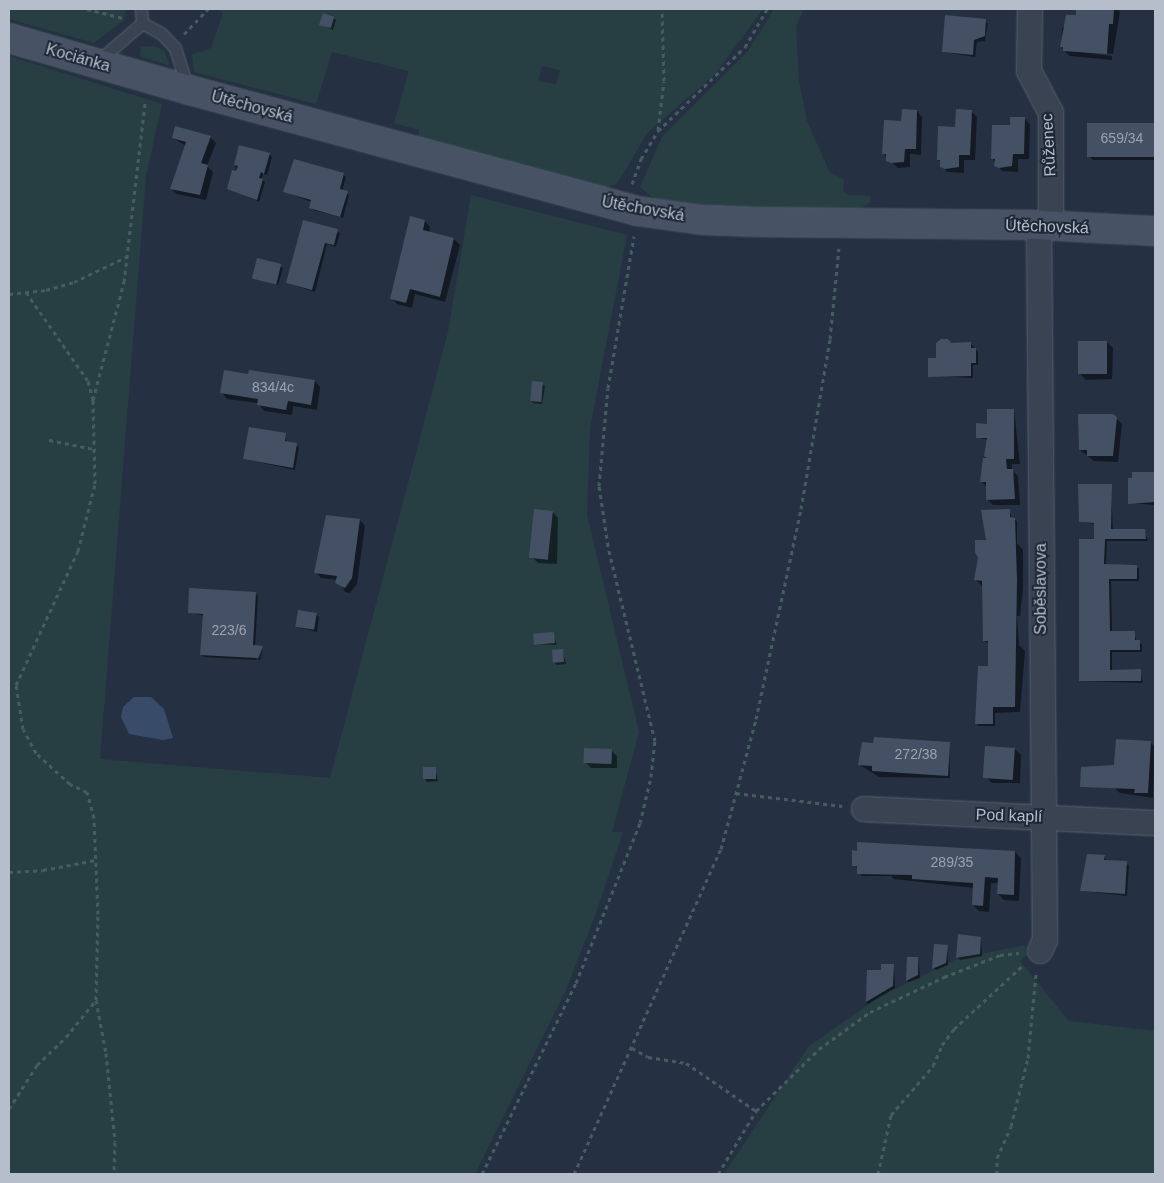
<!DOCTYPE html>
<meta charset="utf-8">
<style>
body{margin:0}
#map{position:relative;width:1164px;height:1183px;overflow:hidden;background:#253142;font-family:Helvetica,sans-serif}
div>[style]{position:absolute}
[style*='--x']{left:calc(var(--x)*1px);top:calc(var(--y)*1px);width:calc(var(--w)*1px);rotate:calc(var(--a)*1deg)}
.green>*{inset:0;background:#273f43}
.water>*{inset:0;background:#384c6a}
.shadow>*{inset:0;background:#0007}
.building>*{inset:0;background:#445164;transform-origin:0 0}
.path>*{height:3px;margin-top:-1.5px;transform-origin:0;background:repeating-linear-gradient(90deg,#455c60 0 4px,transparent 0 8px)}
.roads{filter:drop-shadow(0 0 1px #57616f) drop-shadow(0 0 1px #57616f)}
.lane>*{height:11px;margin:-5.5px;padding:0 5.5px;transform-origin:5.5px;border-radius:5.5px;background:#394352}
.street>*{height:24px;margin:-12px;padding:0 12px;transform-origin:12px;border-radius:12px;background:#394352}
.secondary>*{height:28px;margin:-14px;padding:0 14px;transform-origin:14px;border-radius:14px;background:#475265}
span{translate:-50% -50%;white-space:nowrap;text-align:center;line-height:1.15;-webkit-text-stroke:4px #1e2837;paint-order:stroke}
.number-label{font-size:14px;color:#9aa3b2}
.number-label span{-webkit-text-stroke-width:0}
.street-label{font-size:16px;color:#b6becc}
.frame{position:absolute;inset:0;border:10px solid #b6becc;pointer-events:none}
</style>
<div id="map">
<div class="green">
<div style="clip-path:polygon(9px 9px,126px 9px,124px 20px,94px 43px,9px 19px)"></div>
<div style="clip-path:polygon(evenodd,219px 9px,763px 9px,715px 74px,648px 132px,618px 182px,602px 190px,418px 137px,419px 130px,394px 123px,409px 71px,332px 52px,316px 104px,194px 72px,192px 55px,211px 48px,223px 13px,219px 9px,542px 66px,560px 70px,556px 84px,538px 81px,542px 66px)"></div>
<div style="clip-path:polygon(774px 9px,804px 9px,796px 26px,799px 81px,807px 121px,829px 171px,844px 180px,843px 191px,849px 195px,870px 196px,870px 202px,861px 209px,720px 207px,653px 198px,640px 187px,662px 137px,748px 51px)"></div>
<div style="clip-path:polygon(154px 46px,164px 51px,170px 66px,140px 56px,141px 47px)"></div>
<div style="clip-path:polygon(9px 56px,162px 104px,146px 176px,100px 759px,330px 778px,448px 332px,471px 195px,627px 235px,590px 428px,587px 515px,639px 732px,612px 832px,623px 832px,596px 913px,565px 992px,475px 1174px,9px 1174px)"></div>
<div style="clip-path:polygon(1025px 945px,1027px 955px,1020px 961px,1069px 1021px,1155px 1031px,1155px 1174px,724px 1174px,808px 1047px,882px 995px,957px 959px)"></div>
</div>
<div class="water">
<div style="clip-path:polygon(134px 697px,151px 697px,164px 709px,173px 738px,163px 740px,129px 734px,121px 717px,123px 707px)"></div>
</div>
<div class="shadow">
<div style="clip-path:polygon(1078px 9px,1117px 9px,1120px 12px,1113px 54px,1064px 50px,1112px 56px,1112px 60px,1070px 56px,1064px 51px,1061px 46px,1062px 28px,1077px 16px)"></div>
<div style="clip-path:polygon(946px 17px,988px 23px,985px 41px,977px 42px,975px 57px,943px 52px)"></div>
<div style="clip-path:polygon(333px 18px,336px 20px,333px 30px,321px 24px)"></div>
<div style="clip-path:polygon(917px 111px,922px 117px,921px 155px,910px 154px,910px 167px,898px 168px,884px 154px,903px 122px)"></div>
<div style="clip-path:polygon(971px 111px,977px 117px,975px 160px,964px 160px,964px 173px,947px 172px,938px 159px,956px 128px)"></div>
<div style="clip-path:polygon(1025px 119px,1030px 124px,1029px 159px,1018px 159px,1018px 172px,1002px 171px,992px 158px,1011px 127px)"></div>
<div style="clip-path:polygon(1088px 125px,1155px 125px,1155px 160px,1093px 160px,1087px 154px)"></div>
<div style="clip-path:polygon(210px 137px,216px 143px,207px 166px,213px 172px,206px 200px,177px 194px,171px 189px,186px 146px,173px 138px)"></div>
<div style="clip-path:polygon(269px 154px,272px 157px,267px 175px,263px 174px,262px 179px,265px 182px,259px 202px,229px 188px,237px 173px,235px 164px)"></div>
<div style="clip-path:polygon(343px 174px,346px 177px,342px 191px,349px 195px,343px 218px,313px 210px,312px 202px,285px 192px)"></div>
<div style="clip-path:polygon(303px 221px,340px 233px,336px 247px,327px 244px,315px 292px,287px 283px)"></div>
<div style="clip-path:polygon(425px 221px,430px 227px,429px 233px,454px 239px,460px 245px,445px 302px,415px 294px,412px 308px,397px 304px,391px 298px)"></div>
<div style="clip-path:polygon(280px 266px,283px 268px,278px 285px,254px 277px)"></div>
<div style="clip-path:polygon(1107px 342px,1113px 348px,1112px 379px,1086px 380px,1080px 374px)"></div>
<div style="clip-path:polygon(970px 343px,978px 352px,978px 365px,973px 365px,973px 378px,929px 376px,938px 359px)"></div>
<div style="clip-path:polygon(250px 375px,315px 381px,320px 387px,317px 410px,293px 406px,292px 415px,264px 411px,258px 403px,227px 399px,222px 393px)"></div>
<div style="clip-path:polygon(542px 384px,545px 386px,542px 404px,533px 403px,530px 400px)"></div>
<div style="clip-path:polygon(1014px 410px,1020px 464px,1012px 464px,1012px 470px,1018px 476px,1020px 505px,993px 505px,987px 499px,987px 487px,982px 482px,988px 440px,977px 437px,988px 425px)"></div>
<div style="clip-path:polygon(1079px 415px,1116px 418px,1122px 424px,1118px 462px,1094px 461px,1080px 450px)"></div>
<div style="clip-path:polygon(285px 434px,287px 443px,299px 447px,295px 470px,244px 459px)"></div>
<div style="clip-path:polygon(1133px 473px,1155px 473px,1155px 505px,1130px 503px)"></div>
<div style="clip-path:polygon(1111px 485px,1113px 530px,1144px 530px,1148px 541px,1107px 541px,1106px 566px,1139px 568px,1139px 581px,1111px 581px,1112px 632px,1134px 633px,1137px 642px,1142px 644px,1142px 652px,1112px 652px,1112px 671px,1140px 670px,1143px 683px,1080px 681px,1095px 524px,1080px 522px)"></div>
<div style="clip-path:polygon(1009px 510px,1012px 519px,1017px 521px,1017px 543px,1023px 550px,1023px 589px,1020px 616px,1017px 616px,1019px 645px,1025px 651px,1020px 712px,995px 713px,995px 726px,978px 726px,976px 708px,980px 682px,989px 667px,989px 643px,984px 641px,984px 588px,976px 580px,976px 569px,979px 569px,989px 541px,982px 511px)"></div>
<div style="clip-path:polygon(553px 512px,558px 518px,557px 564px,538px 563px,532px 557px)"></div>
<div style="clip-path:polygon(360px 520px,365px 526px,357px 584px,350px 593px,345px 592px,339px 580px,321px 578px,316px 572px)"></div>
<div style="clip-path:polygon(255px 593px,258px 596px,255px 647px,262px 648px,256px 660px,204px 657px,201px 655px,204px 616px,189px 612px)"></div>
<div style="clip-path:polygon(316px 614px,319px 617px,317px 632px,297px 627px)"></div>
<div style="clip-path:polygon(553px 634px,557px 645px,535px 644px)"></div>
<div style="clip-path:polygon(263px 648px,260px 660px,258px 660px)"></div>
<div style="clip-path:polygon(562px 650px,566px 664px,557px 665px,554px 662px)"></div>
<div style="clip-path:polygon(1150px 742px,1155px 747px,1153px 798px,1120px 793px,1115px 788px,1081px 786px)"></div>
<div style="clip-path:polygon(949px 743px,950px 778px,879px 777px,860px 765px)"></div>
<div style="clip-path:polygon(1015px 749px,1021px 755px,1020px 783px,992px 783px,986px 777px)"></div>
<div style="clip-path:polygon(611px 750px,617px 756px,617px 768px,591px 768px,585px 762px)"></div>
<div style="clip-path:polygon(435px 768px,438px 781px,428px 782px,425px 780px)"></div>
<div style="clip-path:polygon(1015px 852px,1021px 858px,1019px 901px,1004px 900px,998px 894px,999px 883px,991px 883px,989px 912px,979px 911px,973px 905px,974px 888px,894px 879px,891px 876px,861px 876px,858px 868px,853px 865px)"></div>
<div style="clip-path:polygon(1104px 856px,1107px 861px,1129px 865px,1127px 896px,1082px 891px)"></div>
<div style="clip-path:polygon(981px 938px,982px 956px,960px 960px,957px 958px)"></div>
<div style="clip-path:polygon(947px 946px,948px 965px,936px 970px,934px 968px)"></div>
<div style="clip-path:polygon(918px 959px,920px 978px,909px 982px,907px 980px)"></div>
<div style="clip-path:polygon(894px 966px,895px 988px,868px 1004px,866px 1002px)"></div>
</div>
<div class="building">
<div style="clip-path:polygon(1076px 9px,1114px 9px,1113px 24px,1109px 24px,1107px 54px,1063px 51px,1063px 47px,1060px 47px,1066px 15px,1076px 15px)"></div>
<div style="clip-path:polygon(323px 13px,334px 17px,331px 28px,319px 25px)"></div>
<div style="clip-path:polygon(945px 15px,986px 19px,985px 36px,974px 40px,973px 55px,942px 52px)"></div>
<div style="clip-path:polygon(902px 109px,917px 110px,916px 149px,905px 149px,904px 162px,891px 163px,886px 161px,886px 154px,882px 154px,884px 120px,901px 121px)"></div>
<div style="clip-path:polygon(956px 109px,972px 110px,970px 155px,959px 155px,959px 167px,945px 169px,940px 167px,940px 160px,937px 160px,938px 126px,955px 127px)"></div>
<div style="clip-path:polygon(1010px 117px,1025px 117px,1024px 154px,1013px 154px,1012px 166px,999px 168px,994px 166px,995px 159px,991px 159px,992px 125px,1010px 125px)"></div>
<div style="left:1155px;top:123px;width:34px;height:68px;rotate:90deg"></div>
<div style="clip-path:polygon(175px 126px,211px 136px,201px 163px,208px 165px,200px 195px,170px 189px,186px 142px,172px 138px)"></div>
<div style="clip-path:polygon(239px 145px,270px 153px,264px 174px,261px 172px,259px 178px,263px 179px,257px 200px,227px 189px,232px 170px,236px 171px,238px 166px,234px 165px)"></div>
<div style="clip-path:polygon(294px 159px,344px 173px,340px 189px,348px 191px,340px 217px,309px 208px,311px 200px,283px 192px)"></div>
<div style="clip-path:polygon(410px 216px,425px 220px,423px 230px,454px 238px,440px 297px,410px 289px,406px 303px,390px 299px)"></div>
<div style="clip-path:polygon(303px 220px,338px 229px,334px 245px,325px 243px,312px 290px,286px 283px)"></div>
<div style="left:257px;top:258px;width:25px;height:21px;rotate:14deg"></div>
<div style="clip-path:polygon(941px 339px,948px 339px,951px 343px,971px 342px,971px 348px,976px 348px,976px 363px,971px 363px,971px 376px,928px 377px,928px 358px,936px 358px,936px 343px)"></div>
<div style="left:1107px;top:341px;width:33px;height:29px;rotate:90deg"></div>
<div style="clip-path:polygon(224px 370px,248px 374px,249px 370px,315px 380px,311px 405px,288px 401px,286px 410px,257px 405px,258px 399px,220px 393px)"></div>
<div style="left:532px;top:381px;width:11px;height:20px;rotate:5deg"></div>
<div style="clip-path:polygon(987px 409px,1014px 409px,1014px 459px,1006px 459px,1007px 469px,1013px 469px,1015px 499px,986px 500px,986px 482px,980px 482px,983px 458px,987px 458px,984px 456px,987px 438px,976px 438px,976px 423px,987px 424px)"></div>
<div style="clip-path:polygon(1078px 414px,1113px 414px,1117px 417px,1113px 456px,1087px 456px,1087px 450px,1079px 450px)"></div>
<div style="clip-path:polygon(249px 427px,286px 433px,285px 441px,297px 443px,293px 468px,243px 459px)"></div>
<div style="clip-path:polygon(1132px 472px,1155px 472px,1155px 502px,1128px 504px,1128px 478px,1132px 478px)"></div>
<div style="clip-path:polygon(1078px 484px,1112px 484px,1111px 529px,1145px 529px,1146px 539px,1105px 539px,1104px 564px,1137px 565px,1137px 579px,1109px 579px,1110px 631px,1135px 631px,1135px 640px,1140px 640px,1140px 650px,1110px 650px,1110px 670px,1141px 669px,1141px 681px,1079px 681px,1079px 539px,1094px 539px,1094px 523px,1079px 522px)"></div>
<div style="left:534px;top:509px;width:19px;height:49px;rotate:6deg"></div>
<div style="clip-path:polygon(1010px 509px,1010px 517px,1015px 518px,1017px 580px,1015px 707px,993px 707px,993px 724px,975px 724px,978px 666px,988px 666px,988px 641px,983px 641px,982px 581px,974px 580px,978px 558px,975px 552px,975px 540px,986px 540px,981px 510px)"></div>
<div style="clip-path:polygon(326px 515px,360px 519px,352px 578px,345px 588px,335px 583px,337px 576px,314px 573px)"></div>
<div style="clip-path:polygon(189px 588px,256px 592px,253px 645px,263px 646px,258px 658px,200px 655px,203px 614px,188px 613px)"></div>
<div style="left:298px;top:610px;width:19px;height:17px;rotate:9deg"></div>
<div style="left:554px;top:632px;width:11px;height:21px;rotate:85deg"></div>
<div style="left:563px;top:649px;width:13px;height:11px;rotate:86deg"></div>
<div style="clip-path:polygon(874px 737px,950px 742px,948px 776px,872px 771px,872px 766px,858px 765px,862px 742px,873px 743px)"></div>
<div style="clip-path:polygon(1116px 739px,1151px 741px,1148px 793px,1134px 793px,1135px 789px,1080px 787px,1081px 767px,1114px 765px)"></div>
<div style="left:985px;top:746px;width:30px;height:32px;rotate:4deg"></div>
<div style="left:584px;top:748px;width:28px;height:15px;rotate:2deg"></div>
<div style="left:436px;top:767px;width:12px;height:13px;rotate:90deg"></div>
<div style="clip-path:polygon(857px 842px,1015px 851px,1014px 895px,997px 894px,998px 878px,985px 877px,983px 906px,972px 905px,973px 883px,912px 879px,912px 875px,857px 874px,857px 866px,852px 866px,852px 850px,857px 851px)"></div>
<div style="clip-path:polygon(1087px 854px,1105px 855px,1104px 860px,1127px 861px,1125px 894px,1080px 891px)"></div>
<div style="clip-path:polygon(958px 934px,981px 937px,980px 954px,956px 958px)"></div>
<div style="clip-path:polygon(934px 944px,948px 945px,946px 963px,932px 969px)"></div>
<div style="clip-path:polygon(907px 957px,918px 957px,918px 975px,906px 981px)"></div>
<div style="clip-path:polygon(881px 964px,894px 964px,893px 986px,866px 1002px,867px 970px,881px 970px)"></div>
</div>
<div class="path">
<div style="--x:87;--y:9;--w:36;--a:14"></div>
<div style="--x:184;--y:34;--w:35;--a:-46"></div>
<div style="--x:658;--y:130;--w:49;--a:-83"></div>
<div style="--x:664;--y:81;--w:72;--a:-91.6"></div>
<div style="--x:632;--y:184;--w:27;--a:-70"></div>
<div style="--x:641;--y:159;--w:33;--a:-59"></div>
<div style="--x:658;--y:131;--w:121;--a:-44"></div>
<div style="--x:745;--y:47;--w:44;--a:-59.9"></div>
<div style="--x:26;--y:292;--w:108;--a:55.1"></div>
<div style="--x:88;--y:381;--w:20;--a:75"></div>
<div style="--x:9;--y:294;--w:37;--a:-6"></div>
<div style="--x:46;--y:290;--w:29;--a:-16"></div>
<div style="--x:74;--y:282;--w:60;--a:-25.7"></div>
<div style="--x:49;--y:440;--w:46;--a:11.3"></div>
<div style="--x:736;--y:793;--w:107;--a:7"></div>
<div style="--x:9;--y:872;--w:34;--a:-3"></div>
<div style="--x:43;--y:870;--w:54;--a:-10.7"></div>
<div style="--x:96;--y:1000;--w:54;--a:79.3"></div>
<div style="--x:106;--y:1053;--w:89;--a:84.2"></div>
<div style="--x:115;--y:1142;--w:32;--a:92"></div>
<div style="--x:632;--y:1048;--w:18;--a:29"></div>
<div style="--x:648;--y:1057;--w:38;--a:9"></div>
<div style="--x:686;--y:1063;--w:85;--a:34.4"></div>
<div style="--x:9;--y:1109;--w:52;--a:-57.5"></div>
<div style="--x:37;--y:1065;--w:40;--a:-44"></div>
<div style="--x:66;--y:1037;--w:48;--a:-51"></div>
<div style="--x:96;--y:1000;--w:86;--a:-88.7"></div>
<div style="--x:98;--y:914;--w:96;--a:-92.4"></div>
<div style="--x:94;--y:818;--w:27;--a:-105"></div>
<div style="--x:87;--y:792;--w:19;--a:-155"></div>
<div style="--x:70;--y:784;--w:46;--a:-137.6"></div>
<div style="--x:36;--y:753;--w:27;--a:-118"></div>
<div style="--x:23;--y:729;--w:45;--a:-99"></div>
<div style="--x:16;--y:685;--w:148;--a:-65.2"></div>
<div style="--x:78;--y:551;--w:69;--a:-75.8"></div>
<div style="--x:95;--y:484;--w:84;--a:-91.4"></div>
<div style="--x:93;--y:400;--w:122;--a:-75.3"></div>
<div style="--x:124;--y:282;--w:181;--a:-83.3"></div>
<div style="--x:482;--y:1174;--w:213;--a:-63.8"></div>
<div style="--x:576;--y:983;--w:172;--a:-68.2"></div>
<div style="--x:640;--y:823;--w:47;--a:-76.6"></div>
<div style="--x:651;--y:777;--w:36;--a:-84"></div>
<div style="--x:655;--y:741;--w:201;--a:-103.6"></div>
<div style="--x:608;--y:546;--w:61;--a:-98.5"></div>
<div style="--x:599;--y:486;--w:98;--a:-84.8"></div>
<div style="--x:608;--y:388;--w:154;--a:-80.3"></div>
<div style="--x:574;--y:1174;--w:357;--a:-65.7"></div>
<div style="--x:721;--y:849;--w:135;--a:-74.9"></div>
<div style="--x:756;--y:719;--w:215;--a:-77.9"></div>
<div style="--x:801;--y:509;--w:172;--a:-80.3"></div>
<div style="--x:830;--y:339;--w:91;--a:-84.4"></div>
<div style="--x:718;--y:1174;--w:74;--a:-58.9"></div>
<div style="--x:756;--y:1111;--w:88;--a:-44.5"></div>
<div style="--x:819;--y:1049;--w:63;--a:-36"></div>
<div style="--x:870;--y:1012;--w:82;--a:-25.3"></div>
<div style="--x:944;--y:977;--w:60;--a:-21.4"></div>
<div style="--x:1000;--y:955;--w:19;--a:-6"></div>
<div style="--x:878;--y:1174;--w:60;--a:-77.6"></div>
<div style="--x:891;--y:1115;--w:65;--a:-49.4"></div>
<div style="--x:933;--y:1066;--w:23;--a:-67"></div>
<div style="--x:942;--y:1045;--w:20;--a:-53"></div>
<div style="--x:954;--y:1029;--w:93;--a:-42.8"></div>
<div style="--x:997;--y:1174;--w:16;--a:-90"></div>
<div style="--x:997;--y:1158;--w:35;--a:-66"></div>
<div style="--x:1011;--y:1126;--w:70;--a:-76"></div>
<div style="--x:1028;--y:1058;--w:85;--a:-84.6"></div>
</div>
<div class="roads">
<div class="lane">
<div style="--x:141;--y:9;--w:14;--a:86"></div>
<div style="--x:142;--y:23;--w:21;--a:28"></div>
<div style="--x:161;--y:33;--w:21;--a:47"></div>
<div style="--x:175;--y:48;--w:43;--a:72.4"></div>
<div style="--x:98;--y:61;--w:58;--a:-40.8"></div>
</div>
<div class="street">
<div style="--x:1030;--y:9;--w:62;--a:90.9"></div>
<div style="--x:1029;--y:71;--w:47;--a:62.4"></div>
<div style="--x:1051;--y:113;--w:113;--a:90"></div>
<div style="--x:1039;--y:225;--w:715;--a:89.52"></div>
<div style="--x:1045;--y:940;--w:12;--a:114"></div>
<div style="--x:864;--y:809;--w:291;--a:2.8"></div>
</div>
<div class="secondary">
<div style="--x:9;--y:38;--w:187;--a:16.1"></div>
<div style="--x:189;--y:90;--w:464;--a:15.1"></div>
<div style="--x:637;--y:211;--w:67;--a:7.8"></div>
<div style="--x:703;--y:220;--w:53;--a:2.2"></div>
<div style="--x:756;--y:222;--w:283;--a:0.6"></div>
<div style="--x:1039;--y:225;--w:116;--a:3"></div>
</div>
</div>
<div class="number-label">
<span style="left:1122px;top:138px">659/34</span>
<span style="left:273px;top:387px">834/4c</span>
<span style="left:229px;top:630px">223/6</span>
<span style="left:916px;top:754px">272/38</span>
<span style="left:952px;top:862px">289/35</span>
</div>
<div class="street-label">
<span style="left:78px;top:58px;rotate:16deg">Kociánka</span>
<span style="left:252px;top:107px;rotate:15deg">Útěchovská</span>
<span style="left:1049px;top:145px;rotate:-93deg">Růženec</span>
<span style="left:643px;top:209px;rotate:10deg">Útěchovská</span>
<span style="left:1047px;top:227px;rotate:2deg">Útěchovská</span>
<span style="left:1041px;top:589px;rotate:-90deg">Soběslavova</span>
<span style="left:1009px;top:816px;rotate:2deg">Pod kaplí</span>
</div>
<div class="frame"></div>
</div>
